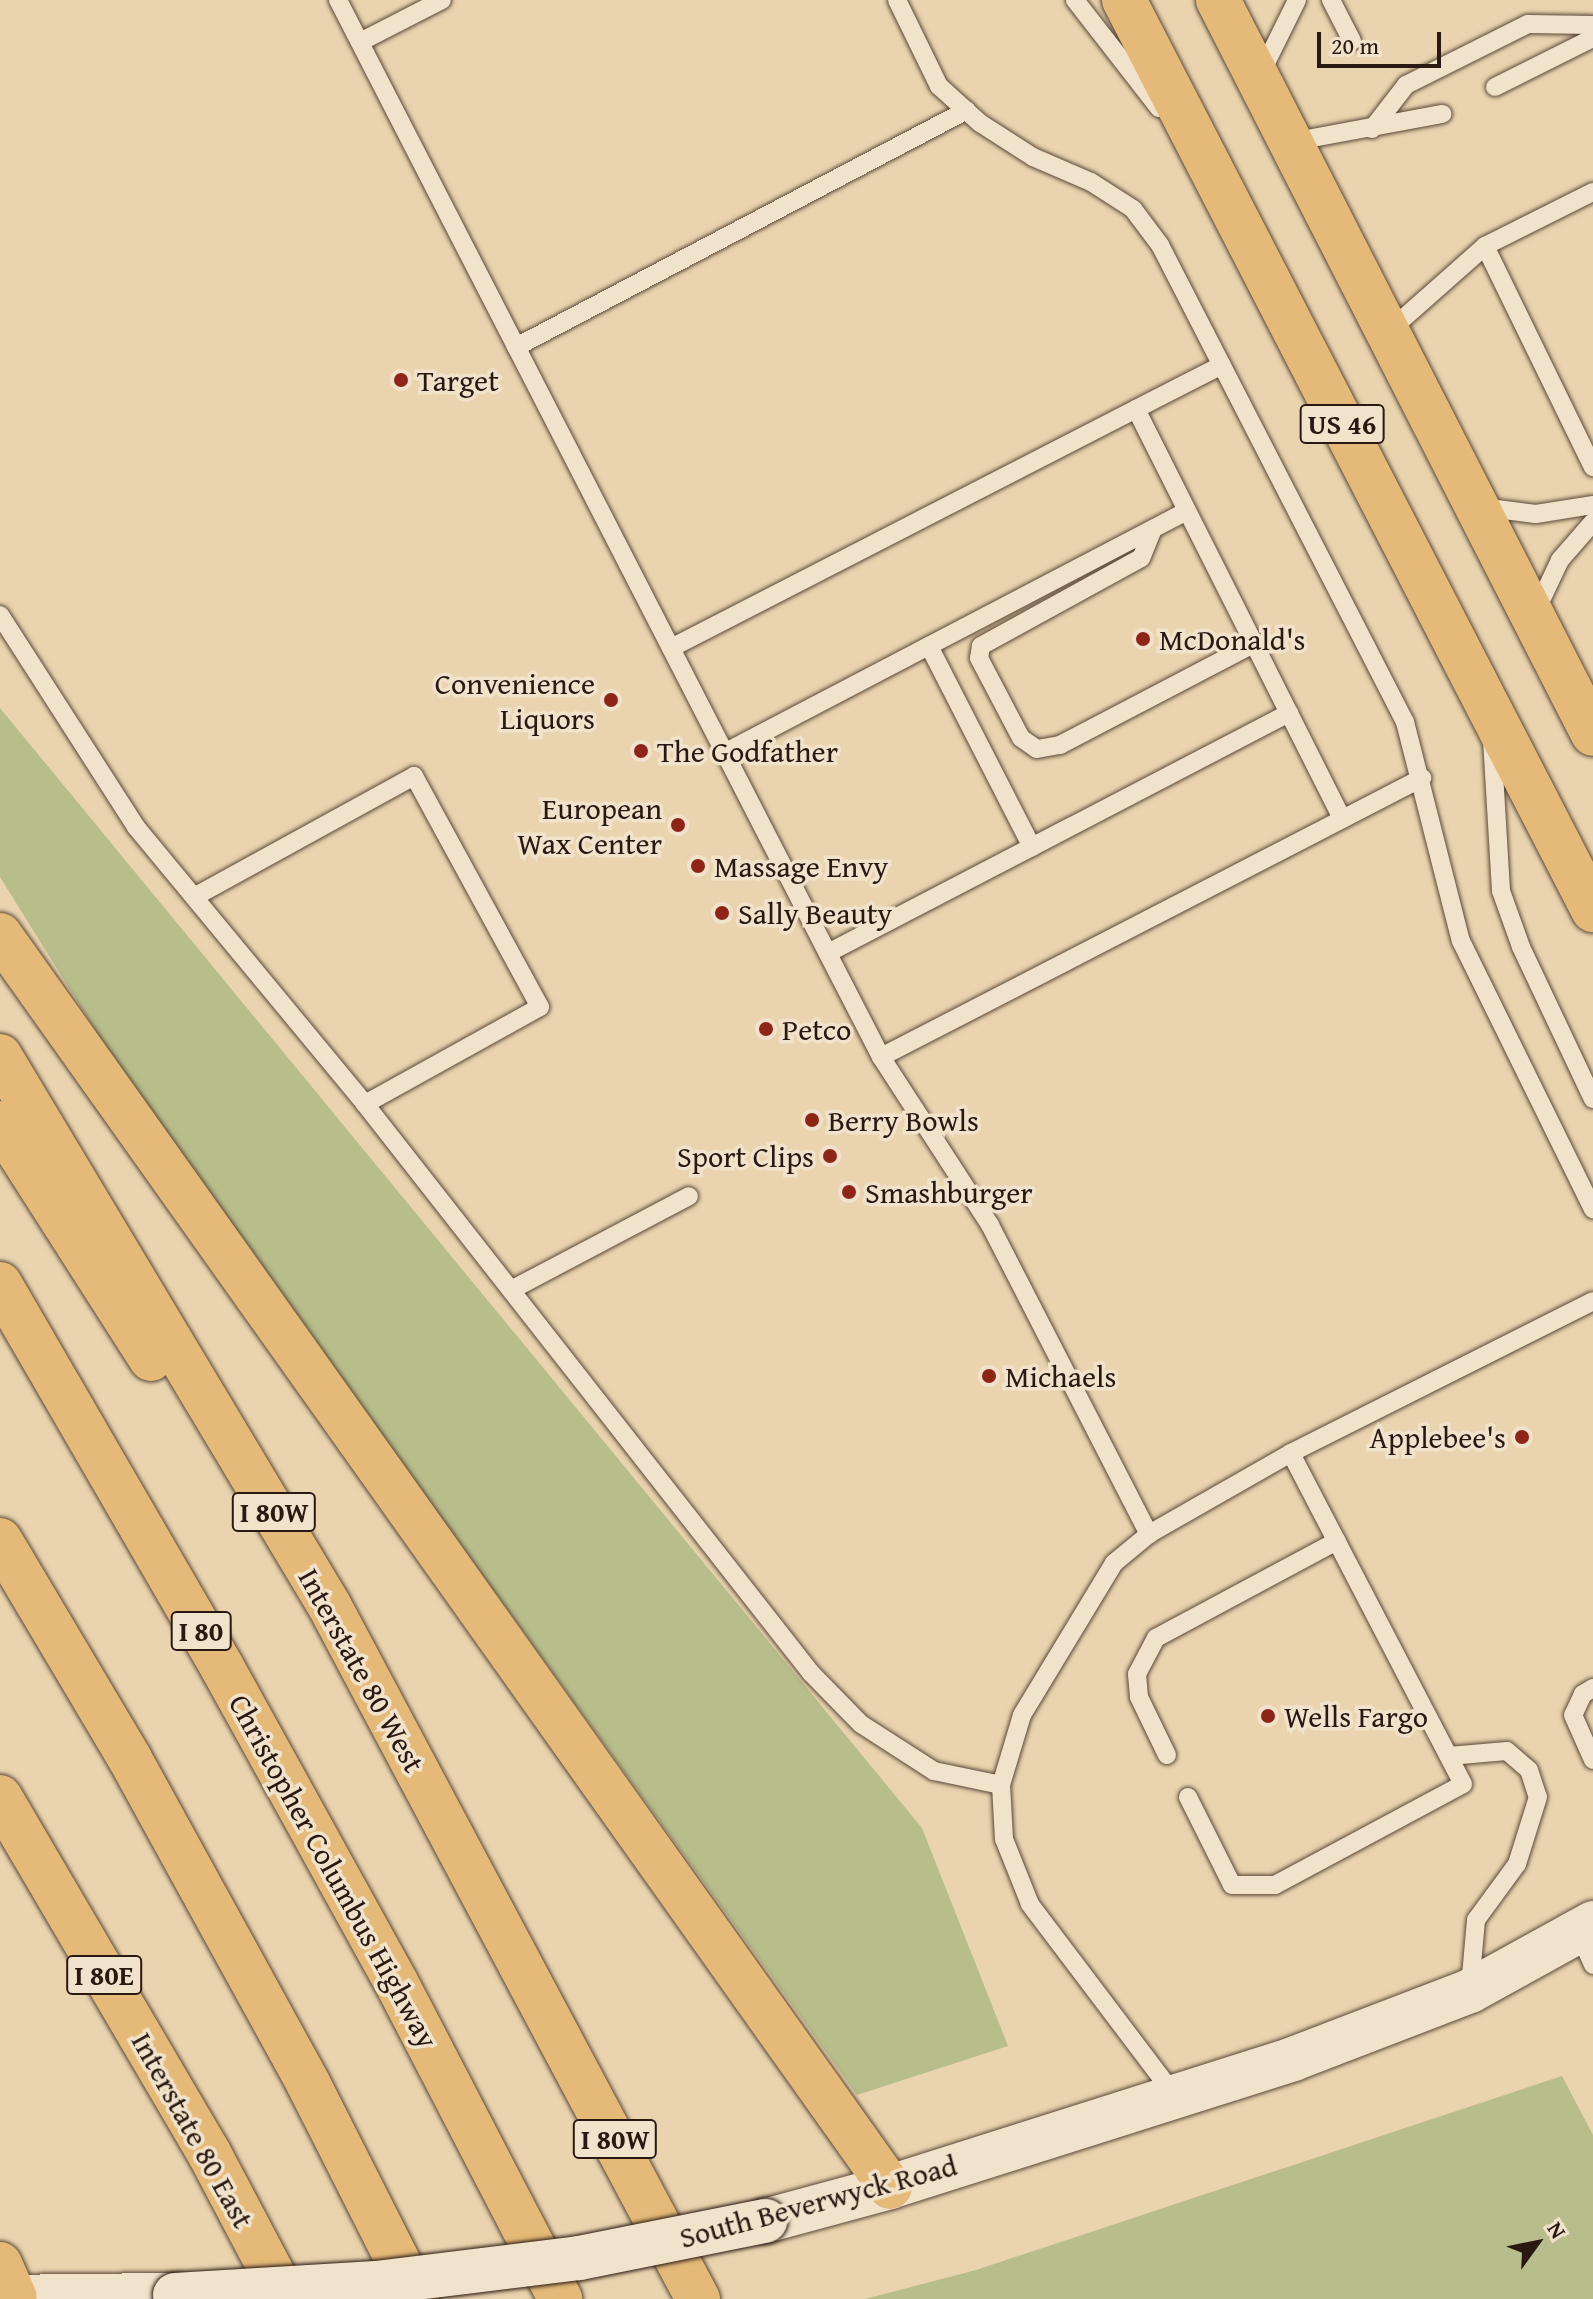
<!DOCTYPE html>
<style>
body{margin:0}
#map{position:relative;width:1593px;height:2299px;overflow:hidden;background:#ead4af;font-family:"Gentium Book Plus",serif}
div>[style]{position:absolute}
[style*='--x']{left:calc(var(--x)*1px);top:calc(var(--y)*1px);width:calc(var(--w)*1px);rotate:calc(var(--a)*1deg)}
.green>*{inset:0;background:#b7bd8b}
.roads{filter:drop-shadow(0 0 2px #594839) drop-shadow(0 0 2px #594839)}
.lane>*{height:18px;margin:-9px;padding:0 9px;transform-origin:9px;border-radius:9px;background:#f1e3cb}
.secondary>*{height:44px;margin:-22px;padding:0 22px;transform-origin:22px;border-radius:22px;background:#f1e3cb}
.highway>*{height:44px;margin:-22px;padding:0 22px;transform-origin:22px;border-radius:22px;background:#e5ba78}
.bridges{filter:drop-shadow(0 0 2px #291912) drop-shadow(0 0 2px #291912)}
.secondary-bridge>*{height:44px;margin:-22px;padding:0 22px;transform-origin:22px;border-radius:22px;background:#f1e3cb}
.dots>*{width:22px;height:22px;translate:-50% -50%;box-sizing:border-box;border:4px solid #f1e3cb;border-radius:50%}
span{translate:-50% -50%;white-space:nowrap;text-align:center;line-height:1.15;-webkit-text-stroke:7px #f1e3cb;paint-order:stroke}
.shield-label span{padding:2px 6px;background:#f1e3cb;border:2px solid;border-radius:6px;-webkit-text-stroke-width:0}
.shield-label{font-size:28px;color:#291912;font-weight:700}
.poi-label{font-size:30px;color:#291912}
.left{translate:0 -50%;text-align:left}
.right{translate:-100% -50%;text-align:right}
.street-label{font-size:30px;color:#291912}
.north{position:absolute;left:1497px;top:2203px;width:80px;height:80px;-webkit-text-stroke:6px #f1e3cb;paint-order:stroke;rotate:57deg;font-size:22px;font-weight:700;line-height:32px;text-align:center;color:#291912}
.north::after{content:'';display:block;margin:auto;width:28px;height:36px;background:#291912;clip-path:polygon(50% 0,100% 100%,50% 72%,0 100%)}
.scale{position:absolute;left:1317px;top:32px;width:124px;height:36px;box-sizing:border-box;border:4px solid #291912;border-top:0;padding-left:10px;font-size:24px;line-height:28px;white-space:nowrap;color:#291912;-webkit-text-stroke:6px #f1e3cb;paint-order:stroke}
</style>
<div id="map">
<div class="green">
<div style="clip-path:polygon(0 708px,922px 1828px,1008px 2046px,857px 2095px,125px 1078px,0 877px)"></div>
<div style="clip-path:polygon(1562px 2076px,1593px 2135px,1593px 2299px,865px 2299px,976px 2270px)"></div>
</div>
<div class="roads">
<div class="lane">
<div style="--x:338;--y:0;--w:1188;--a:62.81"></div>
<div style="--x:881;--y:1057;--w:200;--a:57"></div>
<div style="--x:990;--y:1225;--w:348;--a:62.8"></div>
<div style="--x:897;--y:0;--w:96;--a:64"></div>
<div style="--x:939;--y:86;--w:55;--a:42.1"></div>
<div style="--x:980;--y:123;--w:63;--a:32.7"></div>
<div style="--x:1033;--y:157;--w:63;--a:23.3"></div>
<div style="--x:1091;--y:182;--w:50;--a:32.7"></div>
<div style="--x:1133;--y:209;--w:45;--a:53.1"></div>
<div style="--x:1160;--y:245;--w:536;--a:62.81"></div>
<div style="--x:1405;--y:722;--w:226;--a:75.7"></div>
<div style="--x:1461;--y:941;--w:299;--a:63.8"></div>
<div style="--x:1075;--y:0;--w:137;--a:52.1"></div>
<div style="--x:1331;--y:0;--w:46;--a:62.9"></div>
<div style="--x:360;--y:42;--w:92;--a:-27.1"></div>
<div style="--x:1261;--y:73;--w:81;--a:-63.7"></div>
<div style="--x:1495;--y:87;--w:110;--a:-26.6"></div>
<div style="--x:1372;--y:129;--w:56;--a:-52.3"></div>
<div style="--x:1406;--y:85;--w:136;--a:-26.6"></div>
<div style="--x:1528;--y:24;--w:65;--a:0.9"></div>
<div style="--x:1291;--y:142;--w:154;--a:-10.5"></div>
<div style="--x:1485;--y:246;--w:246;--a:64"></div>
<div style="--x:1389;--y:331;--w:128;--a:-41.5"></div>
<div style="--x:1485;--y:246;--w:121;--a:-26.6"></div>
<div style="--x:516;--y:347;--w:509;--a:-27.72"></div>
<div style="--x:1136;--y:409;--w:459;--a:63.3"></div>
<div style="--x:1481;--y:507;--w:55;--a:7.3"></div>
<div style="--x:1536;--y:514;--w:58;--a:-9"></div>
<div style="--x:1153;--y:529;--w:31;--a:112"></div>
<div style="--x:1141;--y:558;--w:183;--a:151.2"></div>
<div style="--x:981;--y:646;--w:12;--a:99"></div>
<div style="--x:979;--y:658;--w:90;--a:62.3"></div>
<div style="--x:1021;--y:738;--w:19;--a:35"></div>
<div style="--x:1037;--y:749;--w:23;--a:-10"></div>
<div style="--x:1060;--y:745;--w:218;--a:-27.6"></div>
<div style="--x:1535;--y:613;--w:59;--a:-64.7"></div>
<div style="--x:1560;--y:560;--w:50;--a:-49"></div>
<div style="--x:0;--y:615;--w:252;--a:57.3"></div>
<div style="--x:136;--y:827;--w:359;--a:50.4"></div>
<div style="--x:365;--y:1104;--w:723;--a:51.91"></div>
<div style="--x:811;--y:1673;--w:71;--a:45.6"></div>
<div style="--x:861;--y:1724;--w:87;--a:32.8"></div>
<div style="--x:934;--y:1771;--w:68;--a:11.8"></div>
<div style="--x:929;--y:646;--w:226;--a:62.9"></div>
<div style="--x:671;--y:648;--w:619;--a:-27.19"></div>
<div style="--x:1492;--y:739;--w:152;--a:86.6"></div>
<div style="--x:1501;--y:891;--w:59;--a:70.3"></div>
<div style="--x:1521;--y:947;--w:168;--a:64.7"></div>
<div style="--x:724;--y:753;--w:522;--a:-27.6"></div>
<div style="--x:194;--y:897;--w:251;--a:-28.8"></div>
<div style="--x:414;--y:776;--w:263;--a:61.4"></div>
<div style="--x:540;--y:1007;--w:200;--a:151"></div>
<div style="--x:828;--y:953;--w:520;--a:-27.5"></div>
<div style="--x:881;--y:1057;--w:609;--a:-27.28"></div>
<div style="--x:511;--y:1290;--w:201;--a:-27.8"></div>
<div style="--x:1593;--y:1688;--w:12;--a:149"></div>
<div style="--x:1583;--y:1694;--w:23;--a:115"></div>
<div style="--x:1573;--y:1715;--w:49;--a:66"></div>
<div style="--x:1167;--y:1755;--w:64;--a:-115.8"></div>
<div style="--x:1139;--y:1697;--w:23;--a:-95"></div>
<div style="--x:1137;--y:1674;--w:41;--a:-62.2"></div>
<div style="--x:1156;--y:1638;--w:205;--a:-28.2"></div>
<div style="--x:1449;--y:1756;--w:58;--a:-4.9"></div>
<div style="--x:1507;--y:1751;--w:29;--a:41"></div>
<div style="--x:1529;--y:1770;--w:28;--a:72"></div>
<div style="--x:1538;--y:1797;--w:70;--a:107.4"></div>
<div style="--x:1517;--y:1864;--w:69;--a:126.2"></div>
<div style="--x:1476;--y:1920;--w:67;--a:95.1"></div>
<div style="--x:1188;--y:1797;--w:98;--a:63.4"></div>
<div style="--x:1232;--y:1885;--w:43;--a:0"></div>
<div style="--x:1275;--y:1885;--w:213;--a:-28.2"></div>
<div style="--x:1463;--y:1784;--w:373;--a:-117.5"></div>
<div style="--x:1578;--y:1931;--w:37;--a:66"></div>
<div style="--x:1175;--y:2096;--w:241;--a:-127.1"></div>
<div style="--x:1030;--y:1904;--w:70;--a:-111.8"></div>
<div style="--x:1004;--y:1839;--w:54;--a:-93.2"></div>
<div style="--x:1001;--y:1785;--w:73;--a:-73.3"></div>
<div style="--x:1022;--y:1715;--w:178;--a:-58.8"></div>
<div style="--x:1114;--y:1563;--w:45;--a:-39.6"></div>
<div style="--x:1149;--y:1534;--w:163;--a:-29.7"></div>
<div style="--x:1291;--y:1453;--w:338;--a:-26.7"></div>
</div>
<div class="secondary">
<div style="--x:765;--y:2221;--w:130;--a:-15.2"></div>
<div style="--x:890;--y:2187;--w:423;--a:-17.6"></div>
<div style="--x:1293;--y:2059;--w:190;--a:-21"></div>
<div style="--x:1470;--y:1991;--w:141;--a:-28.9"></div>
<div style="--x:0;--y:2297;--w:175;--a:-0.7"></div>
</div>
<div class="highway">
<div style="--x:1124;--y:0;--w:1024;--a:62.73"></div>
<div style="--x:1218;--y:0;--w:824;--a:62.94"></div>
<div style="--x:0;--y:935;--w:1536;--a:54.59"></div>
<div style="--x:0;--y:1056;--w:640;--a:59.07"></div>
<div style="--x:329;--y:1605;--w:786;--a:62"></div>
<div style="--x:0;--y:1123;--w:280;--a:57.4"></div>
<div style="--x:0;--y:1284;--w:443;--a:59.9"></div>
<div style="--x:222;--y:1667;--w:360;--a:61.1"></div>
<div style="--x:396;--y:1982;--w:357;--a:62.6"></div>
<div style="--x:0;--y:1540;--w:255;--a:59.3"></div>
<div style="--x:130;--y:1759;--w:370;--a:61.2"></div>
<div style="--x:308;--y:2083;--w:242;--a:63.2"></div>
<div style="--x:0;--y:1797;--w:413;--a:59.6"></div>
<div style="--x:209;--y:2153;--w:165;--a:62.2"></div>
<div style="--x:0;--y:2264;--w:36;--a:66"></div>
</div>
</div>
<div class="bridges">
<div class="secondary-bridge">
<div style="--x:175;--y:2295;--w:201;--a:-3.4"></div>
<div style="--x:376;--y:2283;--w:205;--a:-7"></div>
<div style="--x:579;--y:2258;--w:190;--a:-11.3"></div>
</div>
</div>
<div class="dots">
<div style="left:401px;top:380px;background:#8f2418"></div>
<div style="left:1143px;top:639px;background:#8f2418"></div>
<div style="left:611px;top:700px;background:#8f2418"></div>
<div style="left:641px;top:751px;background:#8f2418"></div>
<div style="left:678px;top:825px;background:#8f2418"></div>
<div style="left:698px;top:866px;background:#8f2418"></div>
<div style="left:722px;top:913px;background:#8f2418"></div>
<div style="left:766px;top:1029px;background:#8f2418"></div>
<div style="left:812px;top:1120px;background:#8f2418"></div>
<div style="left:830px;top:1156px;background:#8f2418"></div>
<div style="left:849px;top:1192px;background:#8f2418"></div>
<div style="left:989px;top:1376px;background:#8f2418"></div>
<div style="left:1522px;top:1437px;background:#8f2418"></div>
<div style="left:1268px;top:1716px;background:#8f2418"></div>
</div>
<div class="shield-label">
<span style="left:1342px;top:424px">US 46</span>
<span style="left:274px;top:1512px">I 80W</span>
<span style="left:201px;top:1631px">I 80</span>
<span style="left:104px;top:1975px">I 80E</span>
<span style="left:615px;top:2139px">I 80W</span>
</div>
<div class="poi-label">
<span class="left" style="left:417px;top:380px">Target</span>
<span class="left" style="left:1159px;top:639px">McDonald's</span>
<span class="right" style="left:595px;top:700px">Convenience<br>Liquors</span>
<span class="left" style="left:657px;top:751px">The Godfather</span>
<span class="right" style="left:662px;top:825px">European<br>Wax Center</span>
<span class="left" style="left:714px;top:866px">Massage Envy</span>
<span class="left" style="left:738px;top:913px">Sally Beauty</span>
<span class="left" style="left:782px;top:1029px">Petco</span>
<span class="left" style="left:828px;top:1120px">Berry Bowls</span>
<span class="right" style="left:814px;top:1156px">Sport Clips</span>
<span class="left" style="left:865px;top:1192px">Smashburger</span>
<span class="left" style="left:1005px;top:1376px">Michaels</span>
<span class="right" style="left:1506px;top:1437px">Applebee's</span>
<span class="left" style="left:1284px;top:1716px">Wells Fargo</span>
</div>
<div class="street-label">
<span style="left:362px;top:1670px;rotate:61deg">Interstate 80 West</span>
<span style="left:334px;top:1871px;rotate:61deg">Christopher Columbus Highway</span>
<span style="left:193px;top:2130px;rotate:61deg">Interstate 80 East</span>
<span style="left:818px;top:2201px;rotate:-15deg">South Beverwyck Road</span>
</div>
<div class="north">N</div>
<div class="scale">20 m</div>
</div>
